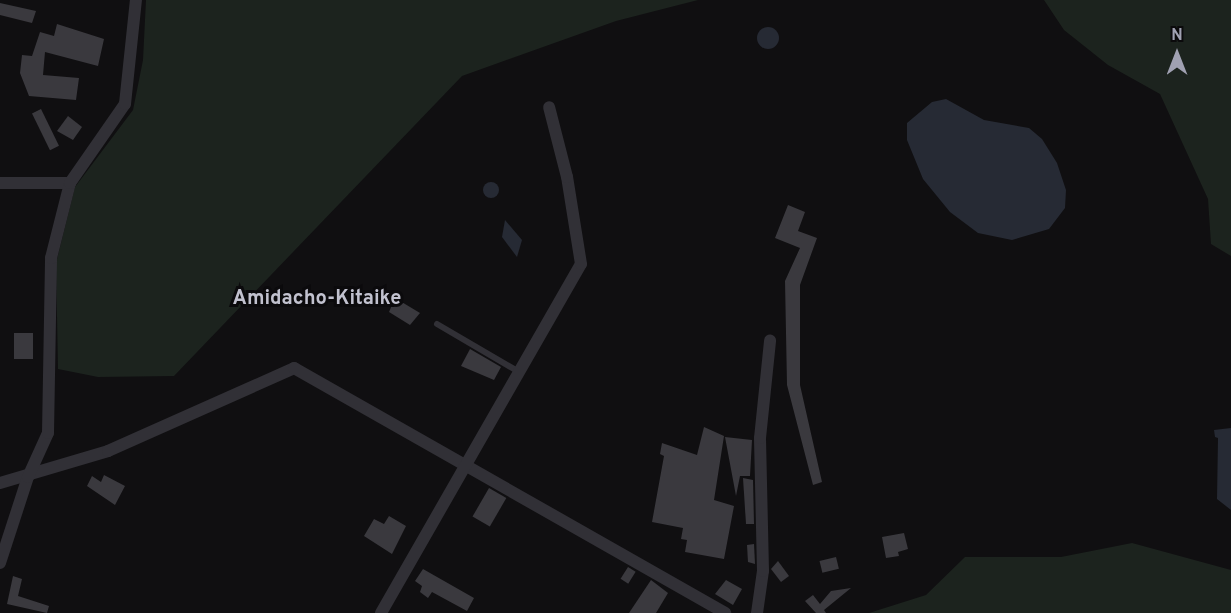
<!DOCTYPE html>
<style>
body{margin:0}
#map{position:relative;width:1231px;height:613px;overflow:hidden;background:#100f11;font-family:Overpass,sans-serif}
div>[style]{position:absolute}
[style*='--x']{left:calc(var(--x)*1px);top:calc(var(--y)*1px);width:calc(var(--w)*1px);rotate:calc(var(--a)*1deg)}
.green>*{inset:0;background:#1c231e}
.water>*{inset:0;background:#262a34}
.round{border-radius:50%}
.building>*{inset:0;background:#3a393e;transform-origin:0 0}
.lane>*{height:6px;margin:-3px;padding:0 3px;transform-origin:3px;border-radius:3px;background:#313036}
.street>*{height:12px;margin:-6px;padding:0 6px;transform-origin:6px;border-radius:6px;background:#313036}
span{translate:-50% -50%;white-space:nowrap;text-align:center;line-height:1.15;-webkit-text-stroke:6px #0b0a0c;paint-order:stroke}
.neighbourhood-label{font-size:20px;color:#c1c1ce;font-weight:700}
.north{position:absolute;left:1147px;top:24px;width:60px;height:60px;-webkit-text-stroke:4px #0b0a0c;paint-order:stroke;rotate:0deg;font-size:16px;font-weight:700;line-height:24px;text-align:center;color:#a0a1b2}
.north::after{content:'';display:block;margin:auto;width:21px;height:27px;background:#a0a1b2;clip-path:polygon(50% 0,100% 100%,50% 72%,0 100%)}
</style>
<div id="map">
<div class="green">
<div style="clip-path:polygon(146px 0,698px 0,616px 21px,462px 76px,174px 376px,98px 377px,58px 369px,56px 263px,75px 187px,133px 110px,143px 60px)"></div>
<div style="clip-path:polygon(1044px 0,1231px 0,1231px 256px,1211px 244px,1208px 199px,1160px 94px,1108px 65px,1064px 30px)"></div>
<div style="clip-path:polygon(1132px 543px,1231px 570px,1231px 613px,869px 613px,926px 595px,965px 557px,1061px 557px)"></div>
</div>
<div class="water">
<div class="round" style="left:757px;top:27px;width:22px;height:22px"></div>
<div style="clip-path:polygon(946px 99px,984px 120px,1029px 128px,1042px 139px,1057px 163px,1066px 190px,1065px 208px,1049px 229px,1012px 240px,978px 233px,950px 212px,923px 179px,907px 140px,907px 123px,932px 102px)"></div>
<div class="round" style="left:483px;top:182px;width:16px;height:16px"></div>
<div style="clip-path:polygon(505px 220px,522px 240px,517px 257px,502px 237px)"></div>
<div style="clip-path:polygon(1231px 428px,1231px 510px,1217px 499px,1218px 438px,1215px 437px,1214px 430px)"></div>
</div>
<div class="building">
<div style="clip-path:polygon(0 3px,36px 11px,32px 23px,0 15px)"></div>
<div style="clip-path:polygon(57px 24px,104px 39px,98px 66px,45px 52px,43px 75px,79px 78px,76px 100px,29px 96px,20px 73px,22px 55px,32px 56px,40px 32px,54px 36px)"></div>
<div style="left:41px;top:109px;width:41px;height:10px;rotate:64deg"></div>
<div style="clip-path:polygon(68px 116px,82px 127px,73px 140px,57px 131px)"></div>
<div style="clip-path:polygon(788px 205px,805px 212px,798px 231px,817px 238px,800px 285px,800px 385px,822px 482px,813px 485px,787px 385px,785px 281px,800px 248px,775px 238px)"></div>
<div style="clip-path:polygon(395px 298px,420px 313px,410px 325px,389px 312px)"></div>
<div style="left:14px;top:333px;width:19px;height:26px"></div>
<div style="clip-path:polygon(470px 349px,501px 367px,494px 380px,461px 366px)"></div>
<div style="clip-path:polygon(704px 427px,724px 436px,714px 500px,734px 506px,724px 559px,685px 552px,687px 540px,681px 539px,683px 528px,652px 522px,664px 456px,660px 454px,662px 443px,697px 455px)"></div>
<div style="clip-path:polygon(725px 437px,752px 440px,750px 476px,740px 476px,736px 496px)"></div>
<div style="clip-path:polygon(104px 475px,125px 486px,115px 505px,87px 486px,92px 476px,101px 482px)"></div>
<div style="clip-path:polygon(743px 478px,753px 480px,754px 524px,746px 524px)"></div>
<div style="left:489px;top:488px;width:20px;height:33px;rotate:30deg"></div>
<div style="clip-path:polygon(389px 516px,406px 526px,392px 554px,364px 536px,374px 519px,384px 524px)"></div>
<div style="clip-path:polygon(904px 533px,908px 549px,898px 552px,899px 556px,886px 558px,882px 537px)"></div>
<div style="clip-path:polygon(754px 544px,755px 564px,748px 562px,747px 545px)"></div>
<div style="left:836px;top:557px;width:12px;height:17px;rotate:76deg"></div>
<div style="clip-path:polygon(778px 561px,789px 576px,781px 582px,771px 569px)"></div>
<div style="left:628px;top:567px;width:9px;height:14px;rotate:32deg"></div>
<div style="clip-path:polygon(423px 569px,474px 598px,467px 611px,432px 592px,428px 598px,420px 592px,422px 586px,415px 581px)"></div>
<div style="clip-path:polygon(13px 576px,22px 579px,18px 596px,49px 606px,47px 613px,7px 604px)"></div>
<div style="clip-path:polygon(651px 580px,668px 593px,656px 613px,629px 613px)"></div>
<div style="clip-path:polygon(726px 580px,742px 589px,733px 605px,715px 594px)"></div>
<div style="clip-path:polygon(851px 588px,824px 610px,826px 613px,816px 613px,805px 601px,813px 595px,820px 604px,831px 591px)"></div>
</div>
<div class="lane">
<div style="--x:437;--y:324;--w:95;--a:30.3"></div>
</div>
<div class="street">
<div style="--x:0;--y:183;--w:70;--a:0"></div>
<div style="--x:0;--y:483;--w:113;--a:-16.5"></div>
<div style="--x:108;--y:451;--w:204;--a:-24"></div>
<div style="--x:294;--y:368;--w:496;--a:29.6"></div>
<div style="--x:0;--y:563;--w:90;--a:-72"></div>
<div style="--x:28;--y:477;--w:48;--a:-65.6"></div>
<div style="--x:48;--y:433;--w:175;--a:-89"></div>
<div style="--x:51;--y:258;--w:77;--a:-75.8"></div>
<div style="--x:70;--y:183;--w:96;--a:-55.2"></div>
<div style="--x:125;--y:104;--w:105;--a:-84"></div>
<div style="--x:381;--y:613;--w:402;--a:-60.2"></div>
<div style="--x:581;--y:264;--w:88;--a:-99.1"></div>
<div style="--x:567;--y:177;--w:72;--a:-104.4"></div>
<div style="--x:757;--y:613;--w:42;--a:-81.9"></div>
<div style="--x:763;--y:571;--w:133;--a:-91.3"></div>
<div style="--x:760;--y:438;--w:98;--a:-84.1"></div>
</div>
<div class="neighbourhood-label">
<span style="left:317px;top:299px">Amidacho-Kitaike</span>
</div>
<div class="north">N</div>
</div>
